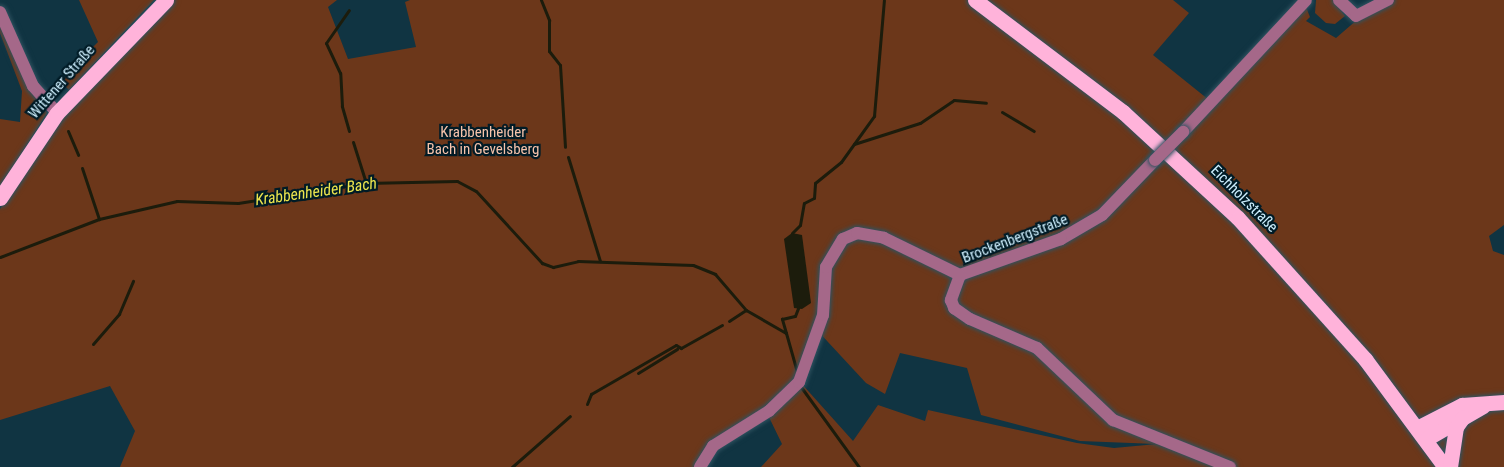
<!DOCTYPE html>
<meta charset="utf-8">
<style>
body{margin:0}
#map{position:relative;width:1504px;height:467px;overflow:hidden;background:#103442;font-family:"Roboto Condensed",sans-serif}
div>[style]{position:absolute}
[style*='--x']{left:calc(var(--x)*1px);top:calc(var(--y)*1px);width:calc(var(--w)*1px);rotate:calc(var(--a)*1deg)}
.green>*{inset:0;background:#6c371a}
.water>*{inset:0;background:#1c1c0c}
.stream>*{height:3px;margin:-1.5px;padding:0 1.5px;transform-origin:1.5px;border-radius:1.5px;background:#1c1c0c}
.roads{filter:drop-shadow(0 0 2px #2f5260) drop-shadow(0 0 2px #2f5260)}
.minor>*{height:12px;margin:-6px;padding:0 6px;transform-origin:6px;border-radius:6px;background:#a56889}
.major>*{height:15px;margin:-7.5px;padding:0 7.5px;transform-origin:7.5px;border-radius:7.5px;background:#ffb3da}
.bridges{filter:drop-shadow(0 0 2px #2f5260) drop-shadow(0 0 2px #2f5260)}
.minor-bridge>*{height:12px;margin:-6px;padding:0 6px;transform-origin:6px;border-radius:6px;background:#a56889}
span{translate:-50% -50%;white-space:nowrap;text-align:center;line-height:1.15;-webkit-text-stroke:4.5px #001b26;paint-order:stroke}
.street-label{font-size:15px;color:#cff0ff}
.park-label{font-size:15px;color:#f6c3ab}
.water-label{font-size:16px;color:#ece54e;font-style:italic}
</style>
<div id="map">
<div class="green">
<div style="clip-path:polygon(79px 0,154px 0,69px 90px,62px 83px,68px 72px,98px 42px)"></div>
<div style="clip-path:polygon(evenodd,173px 0,337px 0,328px 7px,348px 59px,416px 47px,405px 2px,410px 0,1173px 0,1189px 13px,1153px 55px,1214px 104px,1306px 7px,1310px 17px,1306px 21px,1336px 38px,1358px 19px,1393px 0,1504px 0,1504px 225px,1489px 236px,1493px 251px,1504px 255px,1504px 467px,761px 467px,782px 444px,766px 411px,727px 434px,698px 467px,120px 467px,135px 431px,110px 386px,0 420px,0 209px,60px 118px,173px 0,815px 328px,866px 383px,885px 394px,900px 353px,967px 368px,981px 415px,1080px 441px,1157px 444px,1114px 448px,1077px 443px,928px 410px,925px 421px,878px 405px,853px 441px,801px 383px,815px 328px)"></div>
<div style="clip-path:polygon(1316px 0,1333px 0,1345px 16px,1335px 24px,1326px 23px,1315px 13px)"></div>
<div style="clip-path:polygon(0 18px,30px 86px,47px 113px,0 187px,0 119px,20px 122px,22px 91px,0 33px)"></div>
</div>
<div class="water">
<div style="clip-path:polygon(792px 233px,802px 235px,811px 303px,802px 309px,794px 308px,784px 239px)"></div>
</div>
<div class="stream">
<div style="--x:541;--y:0;--w:22;--a:68"></div>
<div style="--x:549;--y:20;--w:31;--a:90"></div>
<div style="--x:549;--y:51;--w:18;--a:52"></div>
<div style="--x:560;--y:65;--w:82;--a:86.5"></div>
<div style="--x:1002;--y:112;--w:37;--a:31"></div>
<div style="--x:68;--y:131;--w:26;--a:67"></div>
<div style="--x:349;--y:131;--w:26;--a:-106"></div>
<div style="--x:342;--y:106;--w:33;--a:-93"></div>
<div style="--x:340;--y:73;--w:33;--a:-115"></div>
<div style="--x:326;--y:43;--w:40;--a:-55.1"></div>
<div style="--x:353;--y:142;--w:43;--a:72.4"></div>
<div style="--x:854;--y:144;--w:69;--a:-17.7"></div>
<div style="--x:920;--y:123;--w:41;--a:-34.1"></div>
<div style="--x:954;--y:100;--w:32;--a:5"></div>
<div style="--x:568;--y:157;--w:109;--a:72.9"></div>
<div style="--x:82;--y:168;--w:54;--a:71.6"></div>
<div style="--x:792;--y:233;--w:11;--a:-45"></div>
<div style="--x:800;--y:225;--w:22;--a:-80"></div>
<div style="--x:804;--y:203;--w:11;--a:-27"></div>
<div style="--x:814;--y:198;--w:15;--a:-86"></div>
<div style="--x:815;--y:183;--w:33;--a:-39"></div>
<div style="--x:841;--y:162;--w:57;--a:-54.3"></div>
<div style="--x:874;--y:116;--w:116;--a:-85.1"></div>
<div style="--x:0;--y:257;--w:106;--a:-21"></div>
<div style="--x:99;--y:219;--w:80;--a:-13"></div>
<div style="--x:177;--y:201;--w:61;--a:1.9"></div>
<div style="--x:238;--y:203;--w:130;--a:-8.9"></div>
<div style="--x:366;--y:183;--w:91;--a:-1.3"></div>
<div style="--x:457;--y:181;--w:21;--a:28"></div>
<div style="--x:476;--y:191;--w:98;--a:47.5"></div>
<div style="--x:542;--y:263;--w:12;--a:20"></div>
<div style="--x:553;--y:267;--w:26;--a:-13"></div>
<div style="--x:578;--y:261;--w:115;--a:2"></div>
<div style="--x:693;--y:265;--w:24;--a:22"></div>
<div style="--x:715;--y:274;--w:48;--a:49.3"></div>
<div style="--x:746;--y:310;--w:46;--a:29.9"></div>
<div style="--x:786;--y:333;--w:41;--a:74.2"></div>
<div style="--x:729;--y:321;--w:20;--a:-33"></div>
<div style="--x:786;--y:333;--w:15;--a:-106"></div>
<div style="--x:782;--y:319;--w:13;--a:-13"></div>
<div style="--x:795;--y:316;--w:9;--a:-69"></div>
<div style="--x:93;--y:344;--w:40;--a:-49"></div>
<div style="--x:119;--y:314;--w:36;--a:-67"></div>
<div style="--x:638;--y:373;--w:46;--a:-31.6"></div>
<div style="--x:801;--y:387;--w:99;--a:54.1"></div>
<div style="--x:587;--y:404;--w:11;--a:-68"></div>
<div style="--x:591;--y:394;--w:98;--a:-30"></div>
<div style="--x:676;--y:345;--w:6;--a:31"></div>
<div style="--x:681;--y:348;--w:47;--a:-29.3"></div>
<div style="--x:512;--y:467;--w:77;--a:-41.3"></div>
</div>
<div class="roads">
<div class="minor">
<div style="--x:1339;--y:0;--w:23;--a:43"></div>
<div style="--x:1356;--y:16;--w:36;--a:-27"></div>
<div style="--x:0;--y:12;--w:81;--a:66"></div>
<div style="--x:33;--y:86;--w:36;--a:48"></div>
<div style="--x:1183;--y:132;--w:180;--a:-47"></div>
<div style="--x:1155;--y:160;--w:76;--a:133.9"></div>
<div style="--x:1102;--y:215;--w:48;--a:149.7"></div>
<div style="--x:1061;--y:239;--w:107;--a:160.4"></div>
<div style="--x:960;--y:275;--w:27;--a:110"></div>
<div style="--x:951;--y:300;--w:9;--a:69"></div>
<div style="--x:954;--y:308;--w:19;--a:35"></div>
<div style="--x:970;--y:319;--w:73;--a:23.4"></div>
<div style="--x:1037;--y:348;--w:105;--a:43.5"></div>
<div style="--x:1113;--y:420;--w:126;--a:21.9"></div>
<div style="--x:700;--y:467;--w:25;--a:-58"></div>
<div style="--x:713;--y:446;--w:66;--a:-32"></div>
<div style="--x:769;--y:411;--w:42;--a:-44"></div>
<div style="--x:799;--y:382;--w:71;--a:-70.3"></div>
<div style="--x:823;--y:315;--w:48;--a:-86.4"></div>
<div style="--x:826;--y:267;--w:33;--a:-59"></div>
<div style="--x:843;--y:239;--w:15;--a:-23"></div>
<div style="--x:857;--y:233;--w:27;--a:10"></div>
<div style="--x:884;--y:238;--w:85;--a:26"></div>
</div>
<div class="major">
<div style="--x:975;--y:0;--w:186;--a:37.1"></div>
<div style="--x:1123;--y:112;--w:156;--a:42.7"></div>
<div style="--x:1238;--y:218;--w:190;--a:48"></div>
<div style="--x:1365;--y:359;--w:134;--a:53.5"></div>
<div style="--x:0;--y:198;--w:102;--a:-56.2"></div>
<div style="--x:57;--y:113;--w:157;--a:-46"></div>
<div style="--x:1417;--y:428;--w:51;--a:-27.1"></div>
<div style="--x:1462;--y:405;--w:42;--a:-4.1"></div>
<div style="--x:1426;--y:439;--w:66;--a:-30.1"></div>
<div style="--x:1450;--y:467;--w:40;--a:-81.5"></div>
<div style="--x:1456;--y:427;--w:12;--a:-55"></div>
</div>
</div>
<div class="bridges">
<div class="minor-bridge">
<div style="--x:1155;--y:160;--w:40;--a:-45"></div>
</div>
</div>
<div class="street-label">
<span style="left:62px;top:82px;rotate:-49deg">Wittener Straße</span>
<span style="left:1244px;top:199px;rotate:45deg">Eichholzstraße</span>
<span style="left:1015px;top:239px;rotate:-21deg">Brockenbergstraße</span>
</div>
<div class="park-label">
<span style="left:483px;top:141px">Krabbenheider<br>Bach in Gevelsberg</span>
</div>
<div class="water-label">
<span style="left:316px;top:192px;rotate:-8deg">Krabbenheider Bach</span>
</div>
</div>
